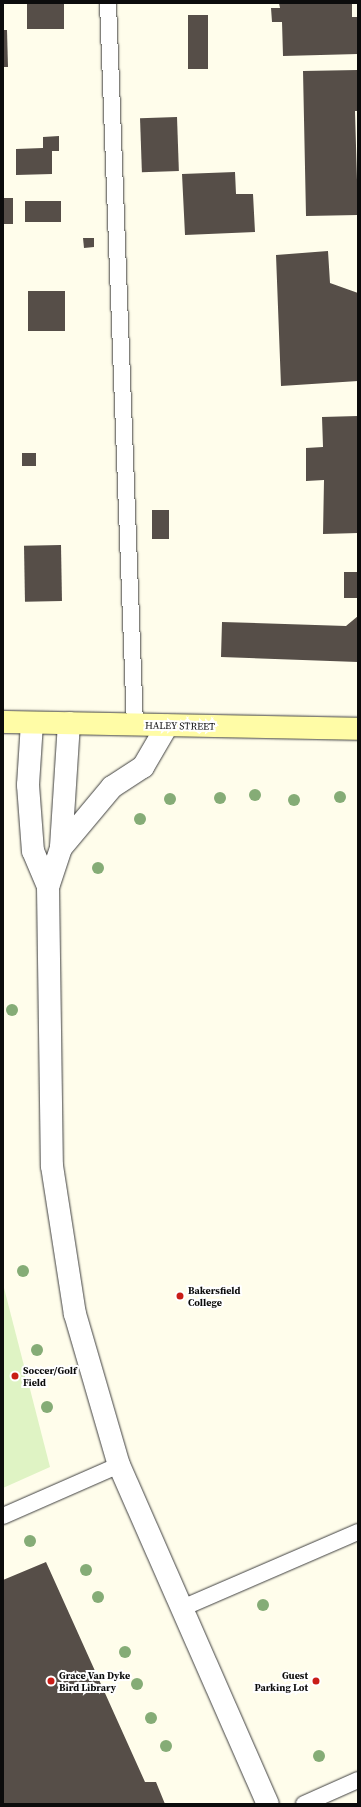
<!DOCTYPE html>
<style>
body{margin:0}
#map{position:relative;width:361px;height:1807px;overflow:hidden;background:#fffdeb;font-family:"Source Serif 4",serif}
div>[style]{position:absolute}
[style*='--x']{left:calc(var(--x)*1px);top:calc(var(--y)*1px);width:calc(var(--w)*1px);rotate:calc(var(--a)*1deg)}
.pitch>*{inset:0;background:#dff3c4}
.building>*{inset:0;background:#564e48;transform-origin:0 0}
.roads{filter:drop-shadow(0 0 1px #3f3f3f) drop-shadow(0 0 1px #3f3f3f)}
.lane>*{height:16px;margin:-8px;padding:0 8px;transform-origin:8px;border-radius:8px;background:#fff}
.street>*{height:22px;margin:-11px;padding:0 11px;transform-origin:11px;border-radius:11px;background:#fff}
.secondary>*{height:22px;margin:-11px;padding:0 11px;transform-origin:11px;border-radius:11px;background:#fffca6}
.trees>*{width:12px;height:12px;margin:-6px;border-radius:50%;background:#85ac76}
.dots>*{width:11px;height:11px;translate:-50% -50%;box-sizing:border-box;border:2px solid #fff;border-radius:50%}
span{translate:-50% -50%;white-space:nowrap;text-align:center;line-height:1.15;-webkit-text-stroke:4px #fff;paint-order:stroke}
.street-label{font-size:10px;color:#0c0c0c}
.poi-label{font-size:10px;color:#0c0c0c;font-weight:700}
.left{translate:0 -50%;text-align:left}
.right{translate:-100% -50%;text-align:right}
.frame{position:absolute;inset:0;border:4px solid #0c0c0c;pointer-events:none}
</style>
<div id="map">
<div class="pitch">
<div style="clip-path:polygon(3px 1284px,50px 1467px,3px 1488px)"></div>
</div>
<div class="building">
<div style="left:27px;top:3px;width:37px;height:26px"></div>
<div style="clip-path:polygon(279px 3px,352px 3px,352px 17px,358px 17px,358px 54px,283px 56px,282px 22px,272px 22px,271px 8px,280px 8px)"></div>
<div style="left:188px;top:15px;width:20px;height:54px"></div>
<div style="clip-path:polygon(3px 30px,7px 30px,8px 67px,3px 67px)"></div>
<div style="clip-path:polygon(358px 70px,358px 111px,355px 111px,358px 215px,306px 216px,303px 71px)"></div>
<div style="left:177px;top:117px;width:54px;height:37px;rotate:88deg"></div>
<div style="clip-path:polygon(59px 136px,59px 151px,52px 151px,52px 174px,16px 175px,16px 149px,43px 148px,43px 137px)"></div>
<div style="clip-path:polygon(235px 172px,236px 194px,253px 194px,255px 232px,185px 235px,182px 174px)"></div>
<div style="left:3px;top:198px;width:10px;height:26px"></div>
<div style="left:25px;top:201px;width:36px;height:21px"></div>
<div style="clip-path:polygon(83px 238px,94px 238px,94px 247px,84px 248px)"></div>
<div style="clip-path:polygon(328px 251px,330px 283px,358px 293px,358px 381px,281px 386px,276px 255px)"></div>
<div style="left:28px;top:291px;width:37px;height:40px"></div>
<div style="clip-path:polygon(358px 416px,358px 533px,323px 534px,324px 480px,306px 481px,306px 448px,323px 447px,322px 417px)"></div>
<div style="left:22px;top:453px;width:14px;height:13px"></div>
<div style="left:152px;top:510px;width:17px;height:29px"></div>
<div style="left:61px;top:545px;width:56px;height:37px;rotate:89deg"></div>
<div style="left:344px;top:572px;width:14px;height:26px"></div>
<div style="clip-path:polygon(358px 616px,358px 662px,221px 657px,222px 622px,346px 626px)"></div>
<div style="clip-path:polygon(46px 1562px,145px 1782px,156px 1782px,165px 1804px,3px 1804px,3px 1580px)"></div>
</div>
<div class="roads">
<div class="lane">
<div style="--x:108;--y:3;--w:723;--a:87.86"></div>
<div style="--x:3;--y:1516;--w:127;--a:-23.7"></div>
<div style="--x:180;--y:1609;--w:194;--a:-23.4"></div>
<div style="--x:304;--y:1804;--w:59;--a:-24"></div>
</div>
<div class="street">
<div style="--x:32;--y:723;--w:62;--a:93.7"></div>
<div style="--x:28;--y:785;--w:66;--a:85.7"></div>
<div style="--x:33;--y:851;--w:39;--a:67"></div>
<div style="--x:69;--y:723;--w:125;--a:93.7"></div>
<div style="--x:61;--y:848;--w:41;--a:108.4"></div>
<div style="--x:48;--y:887;--w:279;--a:89.2"></div>
<div style="--x:52;--y:1166;--w:150;--a:81.2"></div>
<div style="--x:75;--y:1314;--w:157;--a:73.8"></div>
<div style="--x:119;--y:1465;--w:370;--a:66.3"></div>
<div style="--x:61;--y:848;--w:80;--a:-50.1"></div>
<div style="--x:112;--y:787;--w:37;--a:-33"></div>
<div style="--x:143;--y:767;--w:48;--a:-59.7"></div>
</div>
<div class="secondary">
<div style="--x:3;--y:722;--w:355;--a:1.1"></div>
</div>
</div>
<div class="trees">
<div style="left:255px;top:795px"></div>
<div style="left:340px;top:797px"></div>
<div style="left:220px;top:798px"></div>
<div style="left:170px;top:799px"></div>
<div style="left:294px;top:800px"></div>
<div style="left:140px;top:819px"></div>
<div style="left:98px;top:868px"></div>
<div style="left:12px;top:1010px"></div>
<div style="left:23px;top:1271px"></div>
<div style="left:37px;top:1350px"></div>
<div style="left:47px;top:1407px"></div>
<div style="left:30px;top:1541px"></div>
<div style="left:86px;top:1570px"></div>
<div style="left:98px;top:1597px"></div>
<div style="left:263px;top:1605px"></div>
<div style="left:125px;top:1652px"></div>
<div style="left:137px;top:1684px"></div>
<div style="left:151px;top:1718px"></div>
<div style="left:166px;top:1746px"></div>
<div style="left:319px;top:1756px"></div>
</div>
<div class="dots">
<div style="left:180px;top:1296px;background:#c91d17"></div>
<div style="left:15px;top:1376px;background:#c91d17"></div>
<div style="left:51px;top:1681px;background:#c91d17"></div>
<div style="left:316px;top:1681px;background:#c91d17"></div>
</div>
<div class="street-label">
<span style="left:180px;top:726px;rotate:1deg">HALEY STREET</span>
</div>
<div class="poi-label">
<span class="left" style="left:188px;top:1296px">Bakersfield<br>College</span>
<span class="left" style="left:23px;top:1376px">Soccer/Golf<br>Field</span>
<span class="left" style="left:59px;top:1681px">Grace Van Dyke<br>Bird Library</span>
<span class="right" style="left:308px;top:1681px">Guest<br>Parking Lot</span>
</div>
<div class="frame"></div>
</div>
